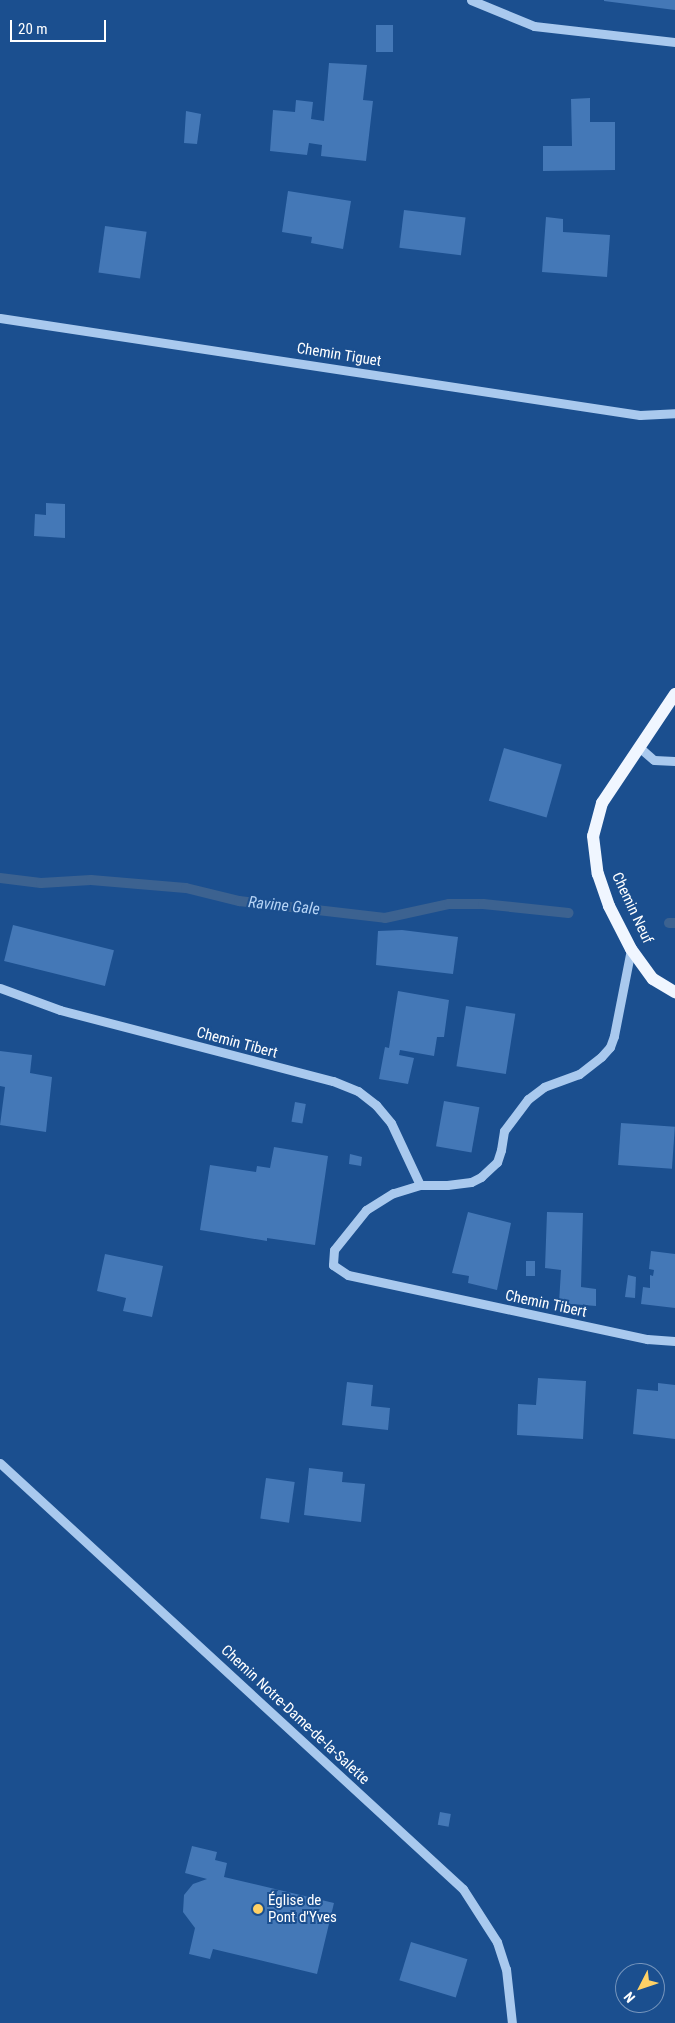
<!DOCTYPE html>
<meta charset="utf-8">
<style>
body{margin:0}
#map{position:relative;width:675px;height:2023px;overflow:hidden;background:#1b4f8f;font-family:"Roboto Condensed",sans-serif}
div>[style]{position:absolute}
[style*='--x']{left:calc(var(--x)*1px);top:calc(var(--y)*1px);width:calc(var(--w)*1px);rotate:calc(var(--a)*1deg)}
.stream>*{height:10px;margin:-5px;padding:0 5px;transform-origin:5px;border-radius:5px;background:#3c6290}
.building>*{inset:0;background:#4478b7;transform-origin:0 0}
.minor>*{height:9px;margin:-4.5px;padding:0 4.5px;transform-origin:4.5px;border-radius:4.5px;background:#a9c9ee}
.major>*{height:12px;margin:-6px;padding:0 6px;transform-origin:6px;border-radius:6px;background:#f0f6ff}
.dots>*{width:14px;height:14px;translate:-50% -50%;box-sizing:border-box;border:2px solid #1b4f8f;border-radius:50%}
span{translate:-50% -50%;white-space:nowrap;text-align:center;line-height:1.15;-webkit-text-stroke:4px #1b4f8f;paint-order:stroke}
.street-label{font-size:15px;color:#fff}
.poi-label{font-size:15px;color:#fff}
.left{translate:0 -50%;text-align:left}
.water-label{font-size:16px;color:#b5d3f5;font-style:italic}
.north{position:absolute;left:615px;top:1963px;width:50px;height:50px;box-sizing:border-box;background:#1b4f8f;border:1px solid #7695bc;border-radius:50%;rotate:229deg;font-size:14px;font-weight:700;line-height:20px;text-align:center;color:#fff}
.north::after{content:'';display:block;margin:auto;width:18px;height:22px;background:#ffd166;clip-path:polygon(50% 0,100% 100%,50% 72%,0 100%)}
.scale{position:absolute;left:10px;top:20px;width:96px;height:22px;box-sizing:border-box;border:2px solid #fff;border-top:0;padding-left:6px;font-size:15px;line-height:18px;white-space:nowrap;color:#fff;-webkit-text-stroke:4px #1b4f8f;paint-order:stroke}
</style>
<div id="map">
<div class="stream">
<div style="--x:0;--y:878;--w:41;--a:7"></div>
<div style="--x:41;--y:883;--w:50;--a:-3.4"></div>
<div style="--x:91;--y:880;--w:95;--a:4.8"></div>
<div style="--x:186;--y:888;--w:55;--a:13.8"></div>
<div style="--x:239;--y:901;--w:147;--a:6.6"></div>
<div style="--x:385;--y:918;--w:66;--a:-12.3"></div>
<div style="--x:449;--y:904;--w:34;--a:0"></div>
<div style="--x:483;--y:904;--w:86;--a:6"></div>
<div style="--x:669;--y:923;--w:6;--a:0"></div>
</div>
<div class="building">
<div style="clip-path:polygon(604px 0,675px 0,675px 10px,604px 1px)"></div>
<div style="left:393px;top:25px;width:27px;height:17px;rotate:90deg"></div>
<div style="clip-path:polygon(329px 63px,367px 65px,363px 100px,373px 101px,366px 161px,321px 156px,322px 145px,309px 143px,307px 155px,270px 151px,273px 110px,295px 112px,296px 100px,313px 102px,311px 119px,324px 121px)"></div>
<div style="clip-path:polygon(590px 98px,590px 122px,615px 122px,615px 170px,543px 171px,543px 146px,572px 146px,571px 99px)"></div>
<div style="clip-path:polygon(186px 111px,201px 114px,197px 144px,184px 143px)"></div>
<div style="clip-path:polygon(288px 191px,351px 201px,343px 249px,311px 243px,312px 237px,282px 232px)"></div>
<div style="left:404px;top:210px;width:62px;height:38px;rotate:7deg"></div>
<div style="clip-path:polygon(546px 217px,563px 219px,563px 232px,610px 235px,607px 277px,542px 272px)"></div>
<div style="left:105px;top:226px;width:42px;height:47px;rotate:8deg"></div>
<div style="clip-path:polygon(46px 503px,65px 504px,65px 538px,34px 536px,35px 514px,46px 515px)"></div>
<div style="left:504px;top:748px;width:60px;height:55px;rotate:16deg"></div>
<div style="left:13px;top:925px;width:104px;height:37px;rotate:14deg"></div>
<div style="clip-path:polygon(402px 930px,458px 937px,453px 974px,376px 965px,378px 931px)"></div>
<div style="clip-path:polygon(398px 991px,449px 1000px,444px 1037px,437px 1037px,434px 1056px,400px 1050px,399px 1055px,414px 1058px,408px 1084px,379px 1079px,385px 1047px,389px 1048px)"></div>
<div style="left:466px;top:1006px;width:50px;height:61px;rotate:9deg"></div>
<div style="clip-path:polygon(0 1051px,32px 1055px,30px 1073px,52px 1077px,46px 1132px,0 1125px,5px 1087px,0 1086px)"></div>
<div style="left:444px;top:1101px;width:36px;height:46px;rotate:10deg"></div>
<div style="left:295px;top:1102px;width:11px;height:20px;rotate:10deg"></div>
<div style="left:621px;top:1123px;width:54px;height:42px;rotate:4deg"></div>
<div style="clip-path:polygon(274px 1147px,328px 1156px,315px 1245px,267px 1238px,267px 1241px,200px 1230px,210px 1165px,256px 1172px,257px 1166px,270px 1168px)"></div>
<div style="clip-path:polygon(350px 1154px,362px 1157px,361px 1166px,349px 1164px)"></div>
<div style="clip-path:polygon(468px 1212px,511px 1223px,497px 1290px,468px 1283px,469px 1276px,452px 1273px)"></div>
<div style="clip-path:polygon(547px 1212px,583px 1213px,581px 1287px,596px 1289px,596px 1306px,559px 1303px,561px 1270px,545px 1268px)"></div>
<div style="clip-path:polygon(651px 1251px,675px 1254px,675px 1308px,641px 1304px,643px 1287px,650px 1288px,650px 1275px,653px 1276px,654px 1270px,649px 1269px)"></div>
<div style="clip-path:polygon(105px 1254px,163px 1266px,152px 1317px,123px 1311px,126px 1298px,97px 1291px)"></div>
<div style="left:526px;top:1261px;width:9px;height:15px"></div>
<div style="clip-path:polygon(628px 1275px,636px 1277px,635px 1298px,625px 1297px)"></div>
<div style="clip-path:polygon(538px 1378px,586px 1381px,583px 1439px,517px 1435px,518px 1404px,536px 1405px)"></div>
<div style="clip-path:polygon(347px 1382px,373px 1385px,371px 1406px,390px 1408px,388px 1430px,342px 1425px)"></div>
<div style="clip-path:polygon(658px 1383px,675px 1385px,675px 1439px,633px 1434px,637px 1389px,658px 1391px)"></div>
<div style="clip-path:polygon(309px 1468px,343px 1472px,342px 1482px,365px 1484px,361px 1522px,304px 1515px)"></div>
<div style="left:266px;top:1478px;width:29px;height:41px;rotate:8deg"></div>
<div style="left:440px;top:1812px;width:11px;height:13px;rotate:10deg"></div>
<div style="clip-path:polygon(192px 1846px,217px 1852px,215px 1860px,227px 1863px,224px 1877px,334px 1903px,317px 1974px,213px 1949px,210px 1959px,189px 1954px,195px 1928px,183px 1912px,184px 1895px,193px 1884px,207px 1879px,185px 1873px)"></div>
<div style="left:411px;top:1942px;width:59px;height:40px;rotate:17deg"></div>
</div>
<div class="minor">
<div style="--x:471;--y:0;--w:68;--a:22.4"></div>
<div style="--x:534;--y:26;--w:142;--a:6.5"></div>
<div style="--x:0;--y:318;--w:647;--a:8.62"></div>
<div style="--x:640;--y:415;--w:35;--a:-3"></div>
<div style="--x:640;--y:748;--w:18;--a:41"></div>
<div style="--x:654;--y:760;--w:21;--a:3"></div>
<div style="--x:631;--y:949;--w:89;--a:101.1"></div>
<div style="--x:614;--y:1036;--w:12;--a:110"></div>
<div style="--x:610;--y:1047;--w:13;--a:132"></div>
<div style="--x:601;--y:1057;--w:28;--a:142"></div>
<div style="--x:579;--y:1074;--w:37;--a:160"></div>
<div style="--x:544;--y:1087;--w:20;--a:143"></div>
<div style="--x:528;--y:1099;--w:40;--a:127"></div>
<div style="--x:504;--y:1131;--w:19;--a:99"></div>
<div style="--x:501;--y:1150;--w:13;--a:108"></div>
<div style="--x:497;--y:1162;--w:22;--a:137"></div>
<div style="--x:481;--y:1177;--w:11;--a:153"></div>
<div style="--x:471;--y:1182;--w:24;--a:173"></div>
<div style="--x:447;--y:1185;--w:27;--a:180"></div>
<div style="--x:420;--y:1185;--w:28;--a:163"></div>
<div style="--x:393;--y:1193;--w:32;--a:148"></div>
<div style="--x:366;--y:1210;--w:51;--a:128.7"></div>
<div style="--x:334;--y:1250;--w:15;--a:94"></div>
<div style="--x:333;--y:1265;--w:18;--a:34"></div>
<div style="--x:348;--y:1275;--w:306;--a:12.1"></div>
<div style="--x:647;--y:1339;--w:28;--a:4"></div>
<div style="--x:0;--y:988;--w:64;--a:20.1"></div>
<div style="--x:60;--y:1010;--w:282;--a:14.6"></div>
<div style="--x:333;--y:1081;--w:27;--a:22"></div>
<div style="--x:358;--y:1091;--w:23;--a:38"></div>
<div style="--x:376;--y:1105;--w:23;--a:50"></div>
<div style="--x:391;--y:1123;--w:68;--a:64.9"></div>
<div style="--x:0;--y:1463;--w:629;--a:42.62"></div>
<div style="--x:463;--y:1889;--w:63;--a:57.3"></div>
<div style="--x:497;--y:1942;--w:28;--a:72"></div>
<div style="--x:506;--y:1969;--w:54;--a:83.7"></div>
</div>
<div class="major">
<div style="--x:675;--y:694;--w:131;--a:123.8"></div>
<div style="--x:602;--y:803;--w:34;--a:105"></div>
<div style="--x:593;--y:836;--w:38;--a:83"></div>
<div style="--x:598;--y:874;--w:34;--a:71"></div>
<div style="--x:609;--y:906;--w:48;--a:62.9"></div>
<div style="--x:631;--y:949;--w:37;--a:54"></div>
<div style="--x:653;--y:979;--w:26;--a:31"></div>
</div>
<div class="dots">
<div style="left:258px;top:1909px;background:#ffd166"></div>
</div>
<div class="street-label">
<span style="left:339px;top:355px;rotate:9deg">Chemin Tiguet</span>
<span style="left:632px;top:908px;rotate:65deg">Chemin Neuf</span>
<span style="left:237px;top:1043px;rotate:15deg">Chemin Tibert</span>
<span style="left:546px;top:1304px;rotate:12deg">Chemin Tibert</span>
<span style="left:295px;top:1715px;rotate:43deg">Chemin Notre-Dame-de-la-Salette</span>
</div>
<div class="poi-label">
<span class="left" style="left:268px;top:1909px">Église de<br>Pont d'Yves</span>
</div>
<div class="water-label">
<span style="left:284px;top:906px;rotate:6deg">Ravine Gale</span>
</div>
<div class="north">N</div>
<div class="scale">20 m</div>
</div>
